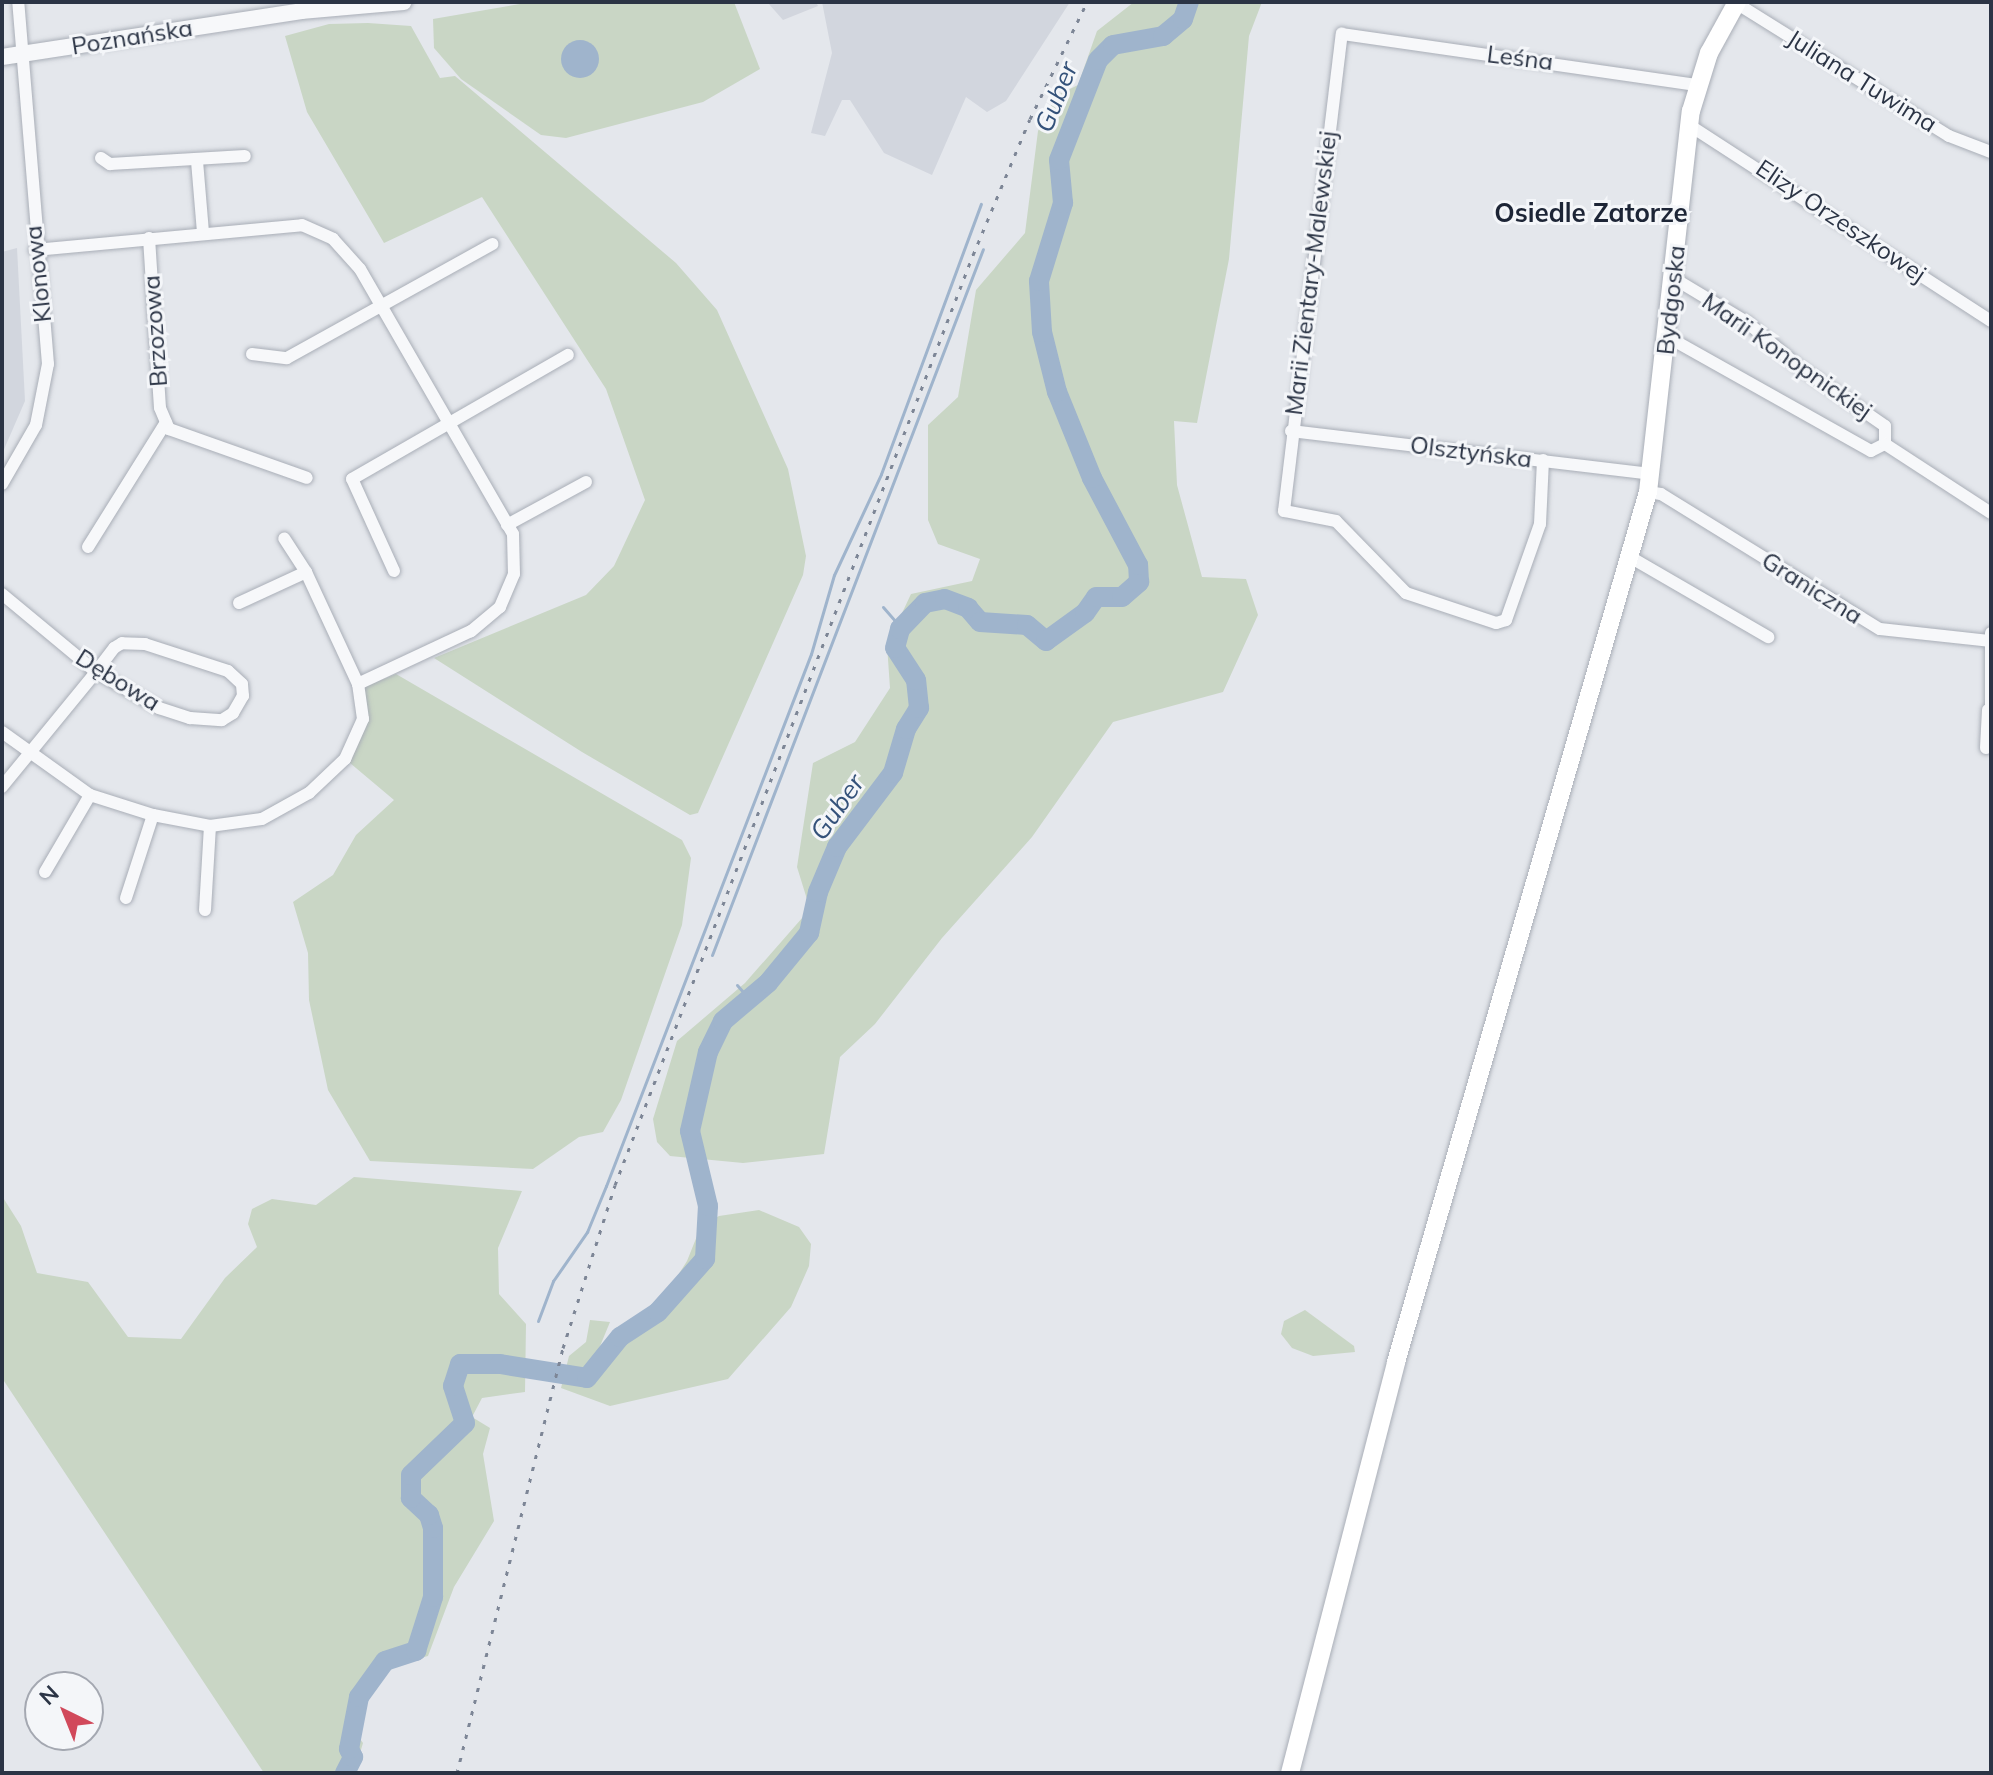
<!DOCTYPE html>
<meta charset="utf-8">
<style>
body{margin:0}
#map{position:relative;width:1993px;height:1775px;overflow:hidden;background:#e4e7ec;font-family:Mulish,sans-serif}
div>[style]{position:absolute}
[style*='--x']{left:calc(var(--x)*1px);top:calc(var(--y)*1px);width:calc(var(--w)*1px);rotate:calc(var(--a)*1deg)}
.built>*{inset:0;background:#d2d6de}
.green>*{inset:0;background:#c9d6c5}
.water>*{inset:0;background:#9fb4cc}
.round{border-radius:50%}
.stream>*{height:3px;margin:-1.5px;padding:0 1.5px;transform-origin:1.5px;border-radius:1.5px;background:#9fb4cc}
.river>*{height:20px;margin:-10px;padding:0 10px;transform-origin:10px;border-radius:10px;background:#9fb4cc}
.roads{filter:drop-shadow(0 0 2px #a9aeb7) drop-shadow(0 0 2px #a9aeb7)}
.minor>*{height:12px;margin:-6px;padding:0 6px;transform-origin:6px;border-radius:6px;background:#f7f8fa}
.tertiary>*{height:16px;margin:-8px;padding:0 8px;transform-origin:8px;border-radius:8px;background:#f7f8fa}
.secondary>*{height:18px;margin:-9px;padding:0 9px;transform-origin:9px;border-radius:9px;background:#fff}
.rail>*{height:3px;margin-top:-1.5px;transform-origin:0;background:repeating-linear-gradient(90deg,#7d8696 0 4px,transparent 0 12px)}
span{translate:-50% -50%;white-space:nowrap;text-align:center;line-height:1.15;-webkit-text-stroke:6px #f4f6f9;paint-order:stroke}
.street-label{font-size:24px;color:#2b3445}
.water-label{font-size:26px;color:#34527a;font-style:italic}
.neighbourhood-label{font-size:26px;color:#1d2536;font-weight:700}
.frame{position:absolute;inset:0;border:4px solid #2b3445;pointer-events:none}
.north{position:absolute;left:24px;top:1671px;width:80px;height:80px;box-sizing:border-box;background:#f4f6f9;border:2px solid #a4a8b1;border-radius:50%;rotate:317deg;font-size:22px;font-weight:700;line-height:32px;text-align:center;color:#2b3445}
.north::after{content:'';display:block;margin:auto;width:28px;height:36px;background:#d1495b;clip-path:polygon(50% 0,100% 100%,50% 72%,0 100%)}
</style>
<div id="map">
<div class="built">
<div style="clip-path:polygon(759px 2px,816px 2px,818px 6px,783px 20px,768px 3px)"></div>
<div style="clip-path:polygon(822px 2px,1070px 2px,1006px 101px,987px 112px,966px 97px,932px 175px,884px 153px,850px 100px,842px 100px,825px 136px,811px 133px,832px 53px)"></div>
<div style="clip-path:polygon(17px 248px,25px 401px,2px 454px,2px 252px)"></div>
</div>
<div class="green">
<div style="clip-path:polygon(532px 2px,734px 2px,760px 69px,703px 102px,566px 138px,541px 135px,461px 79px,434px 48px,433px 19px)"></div>
<div style="clip-path:polygon(1134px 2px,1262px 2px,1249px 36px,1229px 259px,1197px 423px,1174px 421px,1177px 485px,1202px 577px,1246px 579px,1258px 615px,1223px 692px,1113px 722px,1032px 837px,942px 938px,875px 1024px,840px 1057px,824px 1154px,743px 1163px,670px 1156px,657px 1142px,653px 1119px,677px 1041px,745px 983px,810px 909px,797px 867px,813px 763px,855px 742px,890px 688px,887px 645px,911px 594px,972px 581px,980px 559px,938px 544px,928px 520px,928px 425px,958px 397px,976px 290px,1025px 233px,1038px 131px,1056px 96px,1078px 85px,1097px 31px)"></div>
<div style="clip-path:polygon(368px 23px,411px 26px,440px 78px,455px 76px,676px 263px,717px 310px,788px 469px,806px 556px,803px 575px,698px 813px,690px 815px,582px 752px,434px 658px,586px 595px,614px 566px,645px 500px,606px 389px,482px 197px,384px 243px,307px 112px,285px 36px,329px 24px)"></div>
<div style="clip-path:polygon(396px 674px,682px 840px,691px 858px,682px 925px,621px 1100px,603px 1132px,579px 1137px,533px 1169px,370px 1161px,328px 1090px,309px 1000px,308px 953px,293px 902px,333px 875px,356px 835px,394px 800px,350px 763px,368px 719px,364px 687px)"></div>
<div style="clip-path:polygon(354px 1177px,522px 1191px,498px 1248px,499px 1294px,526px 1324px,525px 1392px,482px 1398px,472px 1417px,490px 1428px,483px 1454px,494px 1521px,454px 1587px,428px 1656px,387px 1667px,371px 1685px,357px 1735px,363px 1743px,354px 1773px,264px 1773px,2px 1378px,2px 1196px,21px 1226px,37px 1273px,88px 1282px,128px 1337px,181px 1339px,225px 1278px,257px 1247px,248px 1224px,252px 1209px,272px 1199px,316px 1205px)"></div>
<div style="clip-path:polygon(759px 1210px,799px 1227px,811px 1244px,809px 1266px,791px 1307px,728px 1379px,610px 1406px,561px 1388px,569px 1356px,586px 1342px,590px 1320px,610px 1322px,598px 1351px,653px 1315px,687px 1261px,701px 1226px,719px 1216px)"></div>
<div style="clip-path:polygon(1305px 1310px,1354px 1346px,1355px 1352px,1313px 1356px,1292px 1348px,1281px 1334px,1284px 1321px)"></div>
</div>
<div class="water">
<div class="round" style="left:561px;top:40px;width:38px;height:38px"></div>
</div>
<div class="stream">
<div style="--x:1082;--y:83;--w:6;--a:31"></div>
<div style="--x:883;--y:607;--w:28;--a:49"></div>
<div style="--x:712;--y:955;--w:756;--a:-69"></div>
<div style="--x:737;--y:985;--w:18;--a:49"></div>
<div style="--x:538;--y:1321;--w:43;--a:-69.4"></div>
<div style="--x:553;--y:1281;--w:60;--a:-55.2"></div>
<div style="--x:587;--y:1232;--w:50;--a:-67.6"></div>
<div style="--x:606;--y:1186;--w:570;--a:-68.93"></div>
<div style="--x:811;--y:654;--w:82;--a:-73.8"></div>
<div style="--x:834;--y:575;--w:111;--a:-65"></div>
<div style="--x:881;--y:474;--w:288;--a:-69.7"></div>
</div>
<div class="river">
<div style="--x:345;--y:1773;--w:18;--a:-63"></div>
<div style="--x:353;--y:1757;--w:9;--a:-117"></div>
<div style="--x:349;--y:1749;--w:53;--a:-79.1"></div>
<div style="--x:359;--y:1697;--w:44;--a:-54.2"></div>
<div style="--x:385;--y:1661;--w:33;--a:-18"></div>
<div style="--x:416;--y:1651;--w:57;--a:-72.5"></div>
<div style="--x:433;--y:1597;--w:69;--a:-90"></div>
<div style="--x:433;--y:1528;--w:14;--a:-107"></div>
<div style="--x:429;--y:1515;--w:25;--a:-137"></div>
<div style="--x:411;--y:1498;--w:23;--a:-90"></div>
<div style="--x:411;--y:1475;--w:75;--a:-43.9"></div>
<div style="--x:465;--y:1423;--w:39;--a:-108"></div>
<div style="--x:453;--y:1386;--w:23;--a:-72"></div>
<div style="--x:460;--y:1364;--w:40;--a:0"></div>
<div style="--x:500;--y:1364;--w:88;--a:9.1"></div>
<div style="--x:587;--y:1378;--w:53;--a:-51.2"></div>
<div style="--x:620;--y:1337;--w:45;--a:-33.3"></div>
<div style="--x:658;--y:1312;--w:71;--a:-48.4"></div>
<div style="--x:705;--y:1259;--w:53;--a:-86.8"></div>
<div style="--x:708;--y:1206;--w:77;--a:-103.5"></div>
<div style="--x:690;--y:1131;--w:81;--a:-77.2"></div>
<div style="--x:708;--y:1052;--w:34;--a:-64"></div>
<div style="--x:723;--y:1021;--w:59;--a:-40.2"></div>
<div style="--x:768;--y:983;--w:65;--a:-50.6"></div>
<div style="--x:809;--y:933;--w:42;--a:-77.6"></div>
<div style="--x:818;--y:892;--w:49;--a:-67.1"></div>
<div style="--x:837;--y:847;--w:93;--a:-52.9"></div>
<div style="--x:893;--y:773;--w:46;--a:-73.5"></div>
<div style="--x:906;--y:729;--w:25;--a:-58"></div>
<div style="--x:919;--y:708;--w:28;--a:-96"></div>
<div style="--x:916;--y:680;--w:38;--a:-123"></div>
<div style="--x:895;--y:648;--w:20;--a:-75"></div>
<div style="--x:900;--y:629;--w:36;--a:-46"></div>
<div style="--x:925;--y:603;--w:20;--a:-11"></div>
<div style="--x:945;--y:599;--w:25;--a:21"></div>
<div style="--x:968;--y:608;--w:18;--a:49"></div>
<div style="--x:980;--y:622;--w:47;--a:3.7"></div>
<div style="--x:1027;--y:625;--w:25;--a:40"></div>
<div style="--x:1046;--y:641;--w:48;--a:-35.7"></div>
<div style="--x:1085;--y:613;--w:19;--a:-55"></div>
<div style="--x:1096;--y:597;--w:26;--a:0"></div>
<div style="--x:1122;--y:597;--w:23;--a:-41"></div>
<div style="--x:1139;--y:582;--w:17;--a:-93"></div>
<div style="--x:1138;--y:565;--w:98;--a:-117.9"></div>
<div style="--x:1092;--y:478;--w:93;--a:-112.1"></div>
<div style="--x:1057;--y:392;--w:62;--a:-104"></div>
<div style="--x:1042;--y:332;--w:51;--a:-93.4"></div>
<div style="--x:1039;--y:281;--w:82;--a:-72.9"></div>
<div style="--x:1063;--y:203;--w:43;--a:-95.3"></div>
<div style="--x:1059;--y:160;--w:107;--a:-68.7"></div>
<div style="--x:1098;--y:60;--w:21;--a:-45"></div>
<div style="--x:1113;--y:45;--w:51;--a:-10.2"></div>
<div style="--x:1163;--y:36;--w:26;--a:-40"></div>
<div style="--x:1183;--y:19;--w:18;--a:-71"></div>
</div>
<div class="roads">
<div class="minor">
<div style="--x:1736;--y:3;--w:251;--a:32"></div>
<div style="--x:1949;--y:136;--w:45;--a:20.9"></div>
<div style="--x:1689;--y:125;--w:360;--a:33"></div>
<div style="--x:101;--y:158;--w:11;--a:34"></div>
<div style="--x:110;--y:164;--w:135;--a:-3.4"></div>
<div style="--x:197;--y:161;--w:71;--a:85.2"></div>
<div style="--x:149;--y:238;--w:170;--a:86.3"></div>
<div style="--x:160;--y:408;--w:23;--a:67"></div>
<div style="--x:169;--y:429;--w:146;--a:19.5"></div>
<div style="--x:35;--y:250;--w:268;--a:-5.3"></div>
<div style="--x:302;--y:225;--w:34;--a:24"></div>
<div style="--x:333;--y:239;--w:40;--a:48"></div>
<div style="--x:360;--y:269;--w:306;--a:60"></div>
<div style="--x:513;--y:534;--w:40;--a:88.6"></div>
<div style="--x:514;--y:574;--w:36;--a:113"></div>
<div style="--x:500;--y:607;--w:38;--a:140"></div>
<div style="--x:471;--y:631;--w:125;--a:154.9"></div>
<div style="--x:1666;--y:336;--w:235;--a:29.3"></div>
<div style="--x:1871;--y:451;--w:16;--a:-27"></div>
<div style="--x:1885;--y:444;--w:18;--a:-90"></div>
<div style="--x:1885;--y:426;--w:107;--a:-145.3"></div>
<div style="--x:1797;--y:365;--w:65;--a:-139.4"></div>
<div style="--x:1748;--y:323;--w:87;--a:-149"></div>
<div style="--x:252;--y:354;--w:35;--a:7"></div>
<div style="--x:287;--y:358;--w:235;--a:-29"></div>
<div style="--x:1291;--y:431;--w:362;--a:6.8"></div>
<div style="--x:1885;--y:444;--w:126;--a:33.1"></div>
<div style="--x:1543;--y:460;--w:64;--a:92.7"></div>
<div style="--x:1540;--y:524;--w:102;--a:109.5"></div>
<div style="--x:1506;--y:620;--w:10;--a:163"></div>
<div style="--x:1496;--y:623;--w:95;--a:-161.6"></div>
<div style="--x:1406;--y:593;--w:100;--a:-134.2"></div>
<div style="--x:1336;--y:521;--w:53;--a:-169.1"></div>
<div style="--x:1284;--y:511;--w:481;--a:-83.1"></div>
<div style="--x:1342;--y:34;--w:359;--a:8.2"></div>
<div style="--x:2;--y:484;--w:68;--a:-60"></div>
<div style="--x:36;--y:425;--w:62;--a:-78.9"></div>
<div style="--x:48;--y:364;--w:363;--a:-94.7"></div>
<div style="--x:1648;--y:492;--w:13;--a:9"></div>
<div style="--x:1661;--y:494;--w:257;--a:31.7"></div>
<div style="--x:1880;--y:629;--w:112;--a:6.2"></div>
<div style="--x:507;--y:525;--w:90;--a:-28.6"></div>
<div style="--x:88;--y:547;--w:147;--a:-58"></div>
<div style="--x:1630;--y:557;--w:160;--a:30.1"></div>
<div style="--x:394;--y:571;--w:101;--a:-114.5"></div>
<div style="--x:352;--y:479;--w:249;--a:-29.9"></div>
<div style="--x:2;--y:594;--w:122;--a:39.7"></div>
<div style="--x:96;--y:672;--w:73;--a:29.7"></div>
<div style="--x:159;--y:708;--w:33;--a:18"></div>
<div style="--x:190;--y:718;--w:32;--a:4"></div>
<div style="--x:222;--y:720;--w:13;--a:-32"></div>
<div style="--x:233;--y:713;--w:20;--a:-60"></div>
<div style="--x:243;--y:696;--w:12;--a:-95"></div>
<div style="--x:242;--y:684;--w:19;--a:-137"></div>
<div style="--x:228;--y:671;--w:87;--a:-162"></div>
<div style="--x:145;--y:644;--w:23;--a:-178"></div>
<div style="--x:122;--y:643;--w:9;--a:148"></div>
<div style="--x:114;--y:648;--w:30;--a:127"></div>
<div style="--x:96;--y:672;--w:149;--a:129.3"></div>
<div style="--x:239;--y:603;--w:74;--a:-24.8"></div>
<div style="--x:1991;--y:633;--w:77;--a:90"></div>
<div style="--x:2;--y:732;--w:108;--a:35.6"></div>
<div style="--x:90;--y:795;--w:66;--a:17.6"></div>
<div style="--x:153;--y:815;--w:58;--a:10.9"></div>
<div style="--x:210;--y:826;--w:52;--a:-7.7"></div>
<div style="--x:262;--y:819;--w:54;--a:-29"></div>
<div style="--x:309;--y:793;--w:50;--a:-43.4"></div>
<div style="--x:345;--y:759;--w:44;--a:-65.8"></div>
<div style="--x:363;--y:719;--w:35;--a:-98"></div>
<div style="--x:358;--y:684;--w:123;--a:-114.9"></div>
<div style="--x:306;--y:572;--w:40;--a:-122.9"></div>
<div style="--x:1986;--y:748;--w:38;--a:-87"></div>
<div style="--x:45;--y:872;--w:89;--a:-59.7"></div>
<div style="--x:126;--y:898;--w:87;--a:-72"></div>
<div style="--x:205;--y:910;--w:84;--a:-86.6"></div>
</div>
<div class="tertiary">
<div style="--x:2;--y:57;--w:303;--a:-8.7"></div>
<div style="--x:301;--y:11;--w:103;--a:-5"></div>
</div>
<div class="secondary">
<div style="--x:1290;--y:1773;--w:424;--a:-75.5"></div>
<div style="--x:1396;--y:1362;--w:906;--a:-73.85"></div>
<div style="--x:1648;--y:492;--w:383;--a:-83.6"></div>
<div style="--x:1691;--y:111;--w:61;--a:-72.8"></div>
<div style="--x:1709;--y:53;--w:58;--a:-61.2"></div>
</div>
</div>
<div class="rail">
<div style="--x:457;--y:1773;--w:438;--a:-76"></div>
<div style="--x:563;--y:1348;--w:171;--a:-72.3"></div>
<div style="--x:615;--y:1185;--w:997;--a:-68.95"></div>
<div style="--x:973;--y:255;--w:147;--a:-67.3"></div>
<div style="--x:1030;--y:119;--w:130;--a:-64"></div>
</div>
<div class="street-label">
<span style="left:132px;top:37px;rotate:-9deg">Poznańska</span>
<span style="left:1520px;top:58px;rotate:7deg">Leśna</span>
<span style="left:1862px;top:81px;rotate:32deg">Juliana Tuwima</span>
<span style="left:1841px;top:221px;rotate:34deg">Elizy Orzeszkowej</span>
<span style="left:1311px;top:273px;rotate:-83deg">Marii Zientary-Malewskiej</span>
<span style="left:38px;top:274px;rotate:-96deg">Klonowa</span>
<span style="left:1671px;top:300px;rotate:-84deg">Bydgoska</span>
<span style="left:155px;top:331px;rotate:-94deg">Brzozowa</span>
<span style="left:1787px;top:356px;rotate:35deg">Marii Konopnickiej</span>
<span style="left:1471px;top:452px;rotate:7deg">Olsztyńska</span>
<span style="left:1812px;top:588px;rotate:32deg">Graniczna</span>
<span style="left:118px;top:680px;rotate:32deg">Dębowa</span>
</div>
<div class="water-label">
<span style="left:1056px;top:97px;rotate:-68deg">Guber</span>
<span style="left:837px;top:807px;rotate:-55deg">Guber</span>
</div>
<div class="neighbourhood-label">
<span style="left:1591px;top:213px">Osiedle Zatorze</span>
</div>
<div class="frame"></div>
<div class="north">N</div>
</div>
